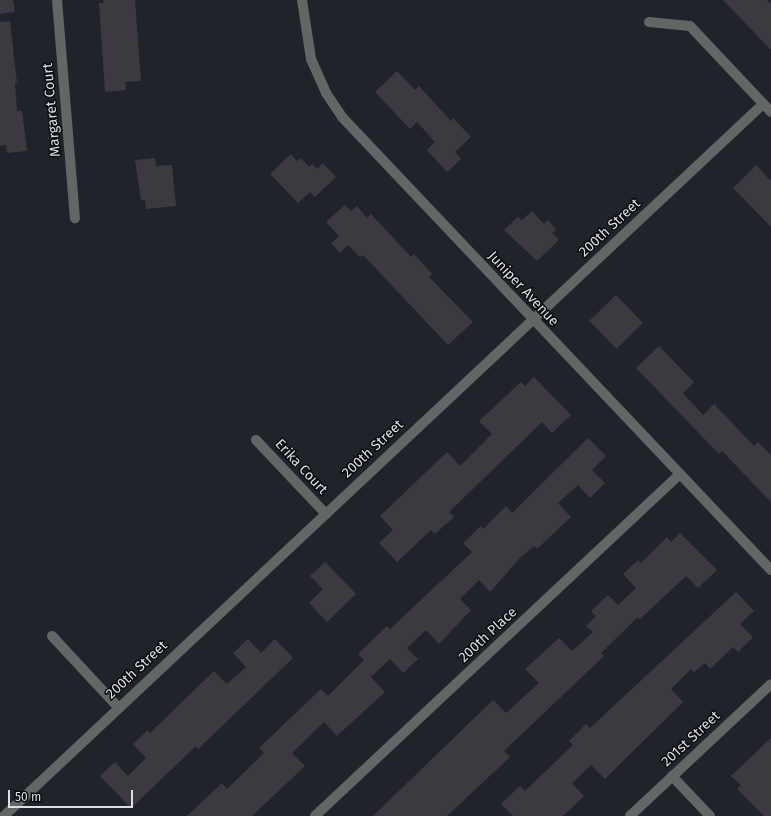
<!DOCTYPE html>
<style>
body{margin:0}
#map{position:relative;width:771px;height:816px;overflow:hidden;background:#21232b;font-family:"Fira Sans",sans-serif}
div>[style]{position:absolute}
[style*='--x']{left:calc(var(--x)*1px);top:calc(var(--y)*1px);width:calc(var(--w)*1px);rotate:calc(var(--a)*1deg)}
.building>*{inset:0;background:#3d3940;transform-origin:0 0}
.minor>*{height:10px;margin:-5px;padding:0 5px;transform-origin:5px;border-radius:5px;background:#626766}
span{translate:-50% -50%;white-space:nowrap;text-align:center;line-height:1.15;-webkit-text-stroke:3px #0c0d10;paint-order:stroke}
.street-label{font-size:14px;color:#dddfe4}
.scale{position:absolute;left:8px;top:790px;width:125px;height:18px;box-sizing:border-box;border:2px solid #dddfe4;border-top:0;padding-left:5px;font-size:12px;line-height:14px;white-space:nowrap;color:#dddfe4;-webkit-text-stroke:3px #0c0d10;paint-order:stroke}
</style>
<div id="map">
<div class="building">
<div style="clip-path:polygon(0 0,13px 0,15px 12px,0 14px)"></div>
<div style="clip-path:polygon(103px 0,135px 0,141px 81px,125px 82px,126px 90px,105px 92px,99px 3px,104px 3px)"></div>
<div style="clip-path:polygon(723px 0,767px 0,771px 4px,771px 50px)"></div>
<div style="clip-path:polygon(10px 21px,17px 83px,15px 83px,17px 111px,22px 111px,27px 151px,7px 153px,6px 145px,0 146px,0 22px)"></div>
<div style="clip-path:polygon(397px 71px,415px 90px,419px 86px,451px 121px,453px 118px,471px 137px,455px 152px,461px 159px,447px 172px,427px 150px,435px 142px,417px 122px,410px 129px,375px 92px)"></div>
<div style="clip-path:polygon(291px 154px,297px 161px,301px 158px,309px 167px,312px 164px,317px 169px,323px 163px,336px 177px,315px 197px,310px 192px,298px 203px,270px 174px)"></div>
<div style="clip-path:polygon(155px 158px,156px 166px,172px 165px,176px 206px,146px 209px,145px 200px,141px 200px,135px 160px)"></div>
<div style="clip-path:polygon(756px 165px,771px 181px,771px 227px,733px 188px)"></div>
<div style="clip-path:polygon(345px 205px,351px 211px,357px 206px,367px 218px,371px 214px,411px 257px,414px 254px,432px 274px,429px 277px,473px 322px,448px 345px,363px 255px,360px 257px,348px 245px,340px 253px,331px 243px,339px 236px,326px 222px)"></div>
<div style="clip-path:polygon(532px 211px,544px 224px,548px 220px,556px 230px,552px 233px,559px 240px,537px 261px,504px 230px,518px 217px,522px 220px)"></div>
<div style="left:616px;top:295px;width:39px;height:37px;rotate:46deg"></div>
<div style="clip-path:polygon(659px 346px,694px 382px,683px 393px,703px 415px,714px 404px,754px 446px,758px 442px,771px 455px,771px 502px,722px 451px,719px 454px,636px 368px)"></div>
<div style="clip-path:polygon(534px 377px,571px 415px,552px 433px,542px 422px,449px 512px,454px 517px,435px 534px,431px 530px,397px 562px,379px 543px,393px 530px,380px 516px,447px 452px,460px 466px,492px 434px,479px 421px,521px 382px,525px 386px)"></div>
<div style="clip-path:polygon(588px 438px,606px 456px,592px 470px,605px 483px,590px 498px,578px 485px,558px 503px,571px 517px,537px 549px,534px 546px,521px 557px,490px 592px,479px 580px,460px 599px,471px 610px,439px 644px,426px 630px,407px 648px,418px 659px,403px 673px,390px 659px,371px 677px,385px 692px,337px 736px,324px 722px,292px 753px,305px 766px,252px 816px,187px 816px,222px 783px,227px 789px,264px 753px,259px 748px,321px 689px,328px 696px,364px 660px,358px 654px,387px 626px,390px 629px,472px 552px,463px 543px,481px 526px,483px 529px,506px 506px,512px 513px)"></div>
<div style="clip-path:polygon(680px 533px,717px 570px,698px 588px,686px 576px,640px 619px,638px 617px,601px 653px,604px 656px,504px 751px,510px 757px,447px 816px,373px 816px,493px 700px,506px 713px,539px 683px,525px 669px,559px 638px,572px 651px,593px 632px,586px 626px,596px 616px,591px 611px,608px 595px,618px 605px,636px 588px,623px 574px,638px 560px,641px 563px,667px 537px,671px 542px)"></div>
<div style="clip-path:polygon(325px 562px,356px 594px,327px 622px,309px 603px,323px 589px,310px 576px)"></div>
<div style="clip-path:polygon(736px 592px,754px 611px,740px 624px,753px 637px,738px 652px,733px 647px,710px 669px,705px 663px,694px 672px,691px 669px,671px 689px,683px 702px,605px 779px,591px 765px,572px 783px,584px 796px,563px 816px,513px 816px,501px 804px,520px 786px,525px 791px,573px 745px,569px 741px,586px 724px,590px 728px)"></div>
<div style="clip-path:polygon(248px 639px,261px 653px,275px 639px,293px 658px,198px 749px,196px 746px,131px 808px,100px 776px,115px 762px,128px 776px,146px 758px,133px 744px,148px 730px,150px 733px,214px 671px,227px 684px,246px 667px,233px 653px)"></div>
<div style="clip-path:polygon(771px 738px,771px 816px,764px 816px,737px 789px,741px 785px,731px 776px)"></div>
</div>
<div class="minor">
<div style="--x:57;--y:0;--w:219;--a:85.3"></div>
<div style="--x:302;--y:0;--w:60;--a:81.3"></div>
<div style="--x:311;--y:59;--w:37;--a:66"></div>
<div style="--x:326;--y:93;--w:29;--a:56"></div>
<div style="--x:342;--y:117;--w:624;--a:46.56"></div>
<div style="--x:649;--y:22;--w:41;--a:5.6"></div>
<div style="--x:690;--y:26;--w:118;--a:46.7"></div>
<div style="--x:256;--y:440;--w:102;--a:46.6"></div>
<div style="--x:52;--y:636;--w:97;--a:47.1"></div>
<div style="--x:672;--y:776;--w:55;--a:46.5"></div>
<div style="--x:4;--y:816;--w:1041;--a:-43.17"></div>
<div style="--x:315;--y:816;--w:500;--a:-43.14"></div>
<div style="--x:630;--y:816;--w:193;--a:-43.1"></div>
</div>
<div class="street-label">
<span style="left:52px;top:110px;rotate:-95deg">Margaret Court</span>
<span style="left:610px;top:228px;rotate:-43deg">200th Street</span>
<span style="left:523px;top:289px;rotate:47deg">Juniper Avenue</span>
<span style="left:373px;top:449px;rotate:-43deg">200th Street</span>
<span style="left:301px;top:467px;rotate:47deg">Erika Court</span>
<span style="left:488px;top:635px;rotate:-43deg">200th Place</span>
<span style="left:137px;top:670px;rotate:-43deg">200th Street</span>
<span style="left:691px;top:739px;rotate:-43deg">201st Street</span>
</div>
<div class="scale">50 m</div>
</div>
